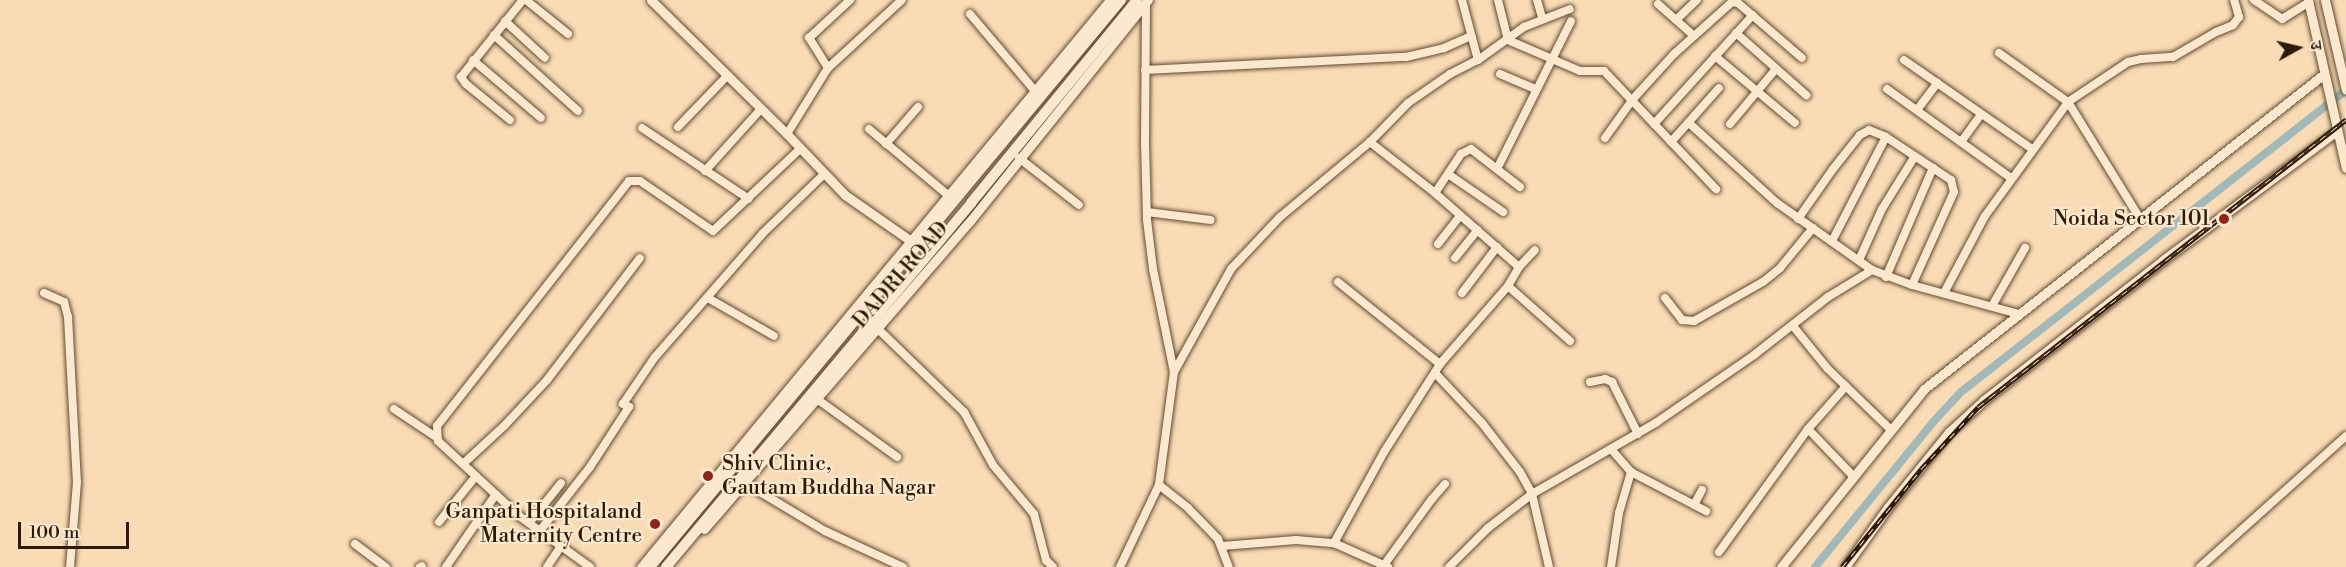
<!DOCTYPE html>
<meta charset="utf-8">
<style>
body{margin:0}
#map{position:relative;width:2346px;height:567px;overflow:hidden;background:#f9dcb5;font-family:"Libre Bodoni","Noto Serif Devanagari",serif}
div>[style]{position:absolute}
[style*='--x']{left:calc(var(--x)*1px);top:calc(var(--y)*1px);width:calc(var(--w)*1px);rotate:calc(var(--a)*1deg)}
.canal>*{height:8px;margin:-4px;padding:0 4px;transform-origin:4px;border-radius:4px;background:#a3b9b9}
.roads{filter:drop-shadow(0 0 2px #624a32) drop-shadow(0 0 2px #624a32)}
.minor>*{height:8px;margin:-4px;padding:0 4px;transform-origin:4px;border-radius:4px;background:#fbe8cf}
.tertiary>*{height:9px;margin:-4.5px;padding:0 4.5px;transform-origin:4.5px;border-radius:4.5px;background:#fbe8cf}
.secondary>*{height:10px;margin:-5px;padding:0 5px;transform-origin:5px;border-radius:5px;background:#fbe8cf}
.rail>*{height:4.5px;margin-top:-2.25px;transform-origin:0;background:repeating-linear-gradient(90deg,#fbe8cf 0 7px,#2f1a07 0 14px);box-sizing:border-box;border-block:2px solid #2f1a07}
.dots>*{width:16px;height:16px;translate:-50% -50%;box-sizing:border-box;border:3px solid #fbe8cf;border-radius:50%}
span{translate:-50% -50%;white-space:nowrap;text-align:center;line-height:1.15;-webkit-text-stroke:4.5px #fbe8cf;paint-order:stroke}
.poi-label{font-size:21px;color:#2f1a07}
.right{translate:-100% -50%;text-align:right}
.left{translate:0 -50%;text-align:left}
.street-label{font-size:21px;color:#2f1a07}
.north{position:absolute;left:2268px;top:18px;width:60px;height:60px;-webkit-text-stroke:4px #fbe8cf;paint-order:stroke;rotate:82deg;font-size:16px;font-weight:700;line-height:24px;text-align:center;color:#2f1a07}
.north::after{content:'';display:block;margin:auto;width:21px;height:27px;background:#2f1a07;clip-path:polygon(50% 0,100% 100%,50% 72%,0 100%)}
.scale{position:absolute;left:18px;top:522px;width:111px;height:27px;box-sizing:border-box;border:3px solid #2f1a07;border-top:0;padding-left:8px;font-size:18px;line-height:21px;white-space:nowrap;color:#2f1a07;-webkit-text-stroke:4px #fbe8cf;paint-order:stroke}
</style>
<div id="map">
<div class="canal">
<div style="--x:1815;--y:567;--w:188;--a:-50.8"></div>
<div style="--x:1934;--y:421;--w:40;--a:-47"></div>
<div style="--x:1961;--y:392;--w:489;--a:-38.1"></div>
</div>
<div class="roads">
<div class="minor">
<div style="--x:526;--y:0;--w:54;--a:39"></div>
<div style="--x:1462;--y:0;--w:62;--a:75.1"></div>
<div style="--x:1498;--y:0;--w:41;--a:76"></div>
<div style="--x:1508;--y:40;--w:78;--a:23.3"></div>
<div style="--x:1580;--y:71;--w:24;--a:0"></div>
<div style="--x:1604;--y:71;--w:163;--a:46.5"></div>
<div style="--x:1537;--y:0;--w:19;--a:74"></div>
<div style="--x:2254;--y:0;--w:34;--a:34"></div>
<div style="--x:2282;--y:19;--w:32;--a:-32"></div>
<div style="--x:1146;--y:3;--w:140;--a:90.4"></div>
<div style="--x:1145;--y:143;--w:77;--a:88.5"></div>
<div style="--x:1147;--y:220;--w:49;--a:83"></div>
<div style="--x:1153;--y:269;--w:105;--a:78.5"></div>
<div style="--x:1174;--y:372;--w:114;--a:97.6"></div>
<div style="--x:1159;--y:485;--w:37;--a:38"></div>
<div style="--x:1188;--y:508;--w:43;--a:45.9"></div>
<div style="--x:1218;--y:539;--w:30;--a:69"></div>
<div style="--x:1658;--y:4;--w:48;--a:41.6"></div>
<div style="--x:970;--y:14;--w:101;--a:49.8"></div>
<div style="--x:1676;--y:20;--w:29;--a:-44"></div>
<div style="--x:505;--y:21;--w:54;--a:42.8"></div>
<div style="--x:1736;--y:33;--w:94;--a:41.5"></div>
<div style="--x:494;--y:35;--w:113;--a:42.1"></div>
<div style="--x:1999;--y:53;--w:85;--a:35.4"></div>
<div style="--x:2068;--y:102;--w:139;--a:58.3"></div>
<div style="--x:1715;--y:56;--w:104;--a:39.9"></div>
<div style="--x:473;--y:60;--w:89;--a:40.5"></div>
<div style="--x:1904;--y:60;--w:156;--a:34.8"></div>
<div style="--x:828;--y:68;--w:100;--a:-42.6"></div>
<div style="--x:1145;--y:70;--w:261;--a:-2.9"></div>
<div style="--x:1406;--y:57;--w:39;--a:-13"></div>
<div style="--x:1444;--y:48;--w:30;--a:-24"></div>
<div style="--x:1500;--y:74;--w:39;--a:23"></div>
<div style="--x:1887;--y:89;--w:153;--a:35.7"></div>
<div style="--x:1917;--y:110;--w:34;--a:-53"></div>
<div style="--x:510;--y:120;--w:57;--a:-140.7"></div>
<div style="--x:466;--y:84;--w:9;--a:-126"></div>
<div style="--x:461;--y:77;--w:99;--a:-51.2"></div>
<div style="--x:1689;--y:123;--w:119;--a:42.3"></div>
<div style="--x:1777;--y:203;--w:116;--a:35.2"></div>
<div style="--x:1872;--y:270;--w:43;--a:20.6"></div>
<div style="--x:1912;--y:285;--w:111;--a:15.2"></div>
<div style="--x:1654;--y:124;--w:147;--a:-47.8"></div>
<div style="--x:1730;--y:124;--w:70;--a:-50.2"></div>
<div style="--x:678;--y:127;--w:71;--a:-46.1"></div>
<div style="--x:642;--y:128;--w:128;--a:33.6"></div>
<div style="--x:869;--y:129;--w:103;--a:39.9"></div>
<div style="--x:787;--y:134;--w:78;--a:-58.2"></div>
<div style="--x:828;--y:68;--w:36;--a:-122"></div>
<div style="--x:809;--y:38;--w:56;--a:-42.8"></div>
<div style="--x:1605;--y:138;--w:48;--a:-54.3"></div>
<div style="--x:1633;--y:99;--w:61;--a:-47.7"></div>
<div style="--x:1674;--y:54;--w:78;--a:-41.9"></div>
<div style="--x:1732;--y:2;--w:6;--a:9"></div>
<div style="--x:1738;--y:3;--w:84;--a:40.7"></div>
<div style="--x:1671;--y:142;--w:72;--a:-48.4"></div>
<div style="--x:1961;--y:142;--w:34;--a:-54"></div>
<div style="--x:886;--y:144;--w:49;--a:-49.1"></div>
<div style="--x:1019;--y:158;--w:76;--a:38.1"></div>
<div style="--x:1498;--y:167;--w:163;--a:-63.4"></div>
<div style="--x:705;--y:171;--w:84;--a:-47.9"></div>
<div style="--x:1448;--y:174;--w:67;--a:34.6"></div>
<div style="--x:1435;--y:193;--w:47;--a:-56.3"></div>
<div style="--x:1461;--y:154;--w:11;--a:-27"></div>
<div style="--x:1471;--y:149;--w:62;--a:37.8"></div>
<div style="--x:1147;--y:212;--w:64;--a:7.1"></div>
<div style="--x:1798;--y:219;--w:61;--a:-55"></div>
<div style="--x:1833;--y:169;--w:43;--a:-51.5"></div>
<div style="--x:1860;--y:135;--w:10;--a:-29"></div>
<div style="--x:1869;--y:130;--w:18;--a:22"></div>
<div style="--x:1832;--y:241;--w:117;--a:-62.6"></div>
<div style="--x:1886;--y:137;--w:78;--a:33.5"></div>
<div style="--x:1951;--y:180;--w:12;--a:76"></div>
<div style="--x:1954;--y:192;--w:102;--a:114.3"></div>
<div style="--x:1438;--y:244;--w:36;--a:-52"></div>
<div style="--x:1455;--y:258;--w:36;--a:-51"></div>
<div style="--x:1859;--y:260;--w:56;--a:-65.7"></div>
<div style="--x:1882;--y:209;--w:62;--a:-58.1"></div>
<div style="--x:1519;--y:267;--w:23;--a:-47"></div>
<div style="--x:1886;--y:277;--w:119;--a:-66.7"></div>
<div style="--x:1338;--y:282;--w:131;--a:38.8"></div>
<div style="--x:1508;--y:286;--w:83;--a:41.6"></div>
<div style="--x:44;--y:293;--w:22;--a:24"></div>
<div style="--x:64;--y:302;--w:16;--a:75"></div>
<div style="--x:68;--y:317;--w:165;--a:86.9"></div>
<div style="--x:77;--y:482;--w:85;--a:94.7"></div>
<div style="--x:1462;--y:293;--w:58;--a:-52.7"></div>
<div style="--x:1944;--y:293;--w:87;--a:-62"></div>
<div style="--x:1985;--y:216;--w:141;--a:-53.9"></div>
<div style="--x:2068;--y:102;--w:72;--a:-33.7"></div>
<div style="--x:2128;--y:62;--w:13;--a:-13"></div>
<div style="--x:2141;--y:59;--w:32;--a:-4"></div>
<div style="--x:2173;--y:57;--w:50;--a:-30.2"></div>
<div style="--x:2216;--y:32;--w:18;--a:-22"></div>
<div style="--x:2233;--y:25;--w:10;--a:-53"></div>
<div style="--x:2239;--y:17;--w:18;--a:-106"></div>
<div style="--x:708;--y:298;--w:76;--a:29.9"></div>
<div style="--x:1665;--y:298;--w:28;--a:52"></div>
<div style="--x:1682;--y:320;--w:12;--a:5"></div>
<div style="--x:1694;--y:321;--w:79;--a:-29.5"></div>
<div style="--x:1763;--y:282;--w:22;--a:-39"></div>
<div style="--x:1780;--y:268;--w:52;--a:-50.5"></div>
<div style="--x:1992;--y:306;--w:67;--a:-60.4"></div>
<div style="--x:1793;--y:326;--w:55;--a:50.9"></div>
<div style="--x:1828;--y:369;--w:88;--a:44.1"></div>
<div style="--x:878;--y:329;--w:120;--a:44"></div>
<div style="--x:964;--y:412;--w:60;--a:61.3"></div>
<div style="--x:993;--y:465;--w:64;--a:50.1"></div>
<div style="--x:1034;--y:514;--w:48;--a:75.4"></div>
<div style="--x:1046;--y:560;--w:10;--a:45"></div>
<div style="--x:1174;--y:372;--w:118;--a:-61"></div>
<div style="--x:1231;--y:269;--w:71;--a:-46.7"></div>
<div style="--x:1280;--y:217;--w:117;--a:-39.8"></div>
<div style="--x:1370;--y:142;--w:54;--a:-45.7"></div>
<div style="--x:1408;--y:103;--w:51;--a:-34.6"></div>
<div style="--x:1450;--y:74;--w:31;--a:-27"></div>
<div style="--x:1478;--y:60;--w:57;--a:-35.7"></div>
<div style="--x:1524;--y:27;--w:49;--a:-21.4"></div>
<div style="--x:1435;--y:373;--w:69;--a:46.8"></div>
<div style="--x:1482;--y:423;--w:62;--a:52.2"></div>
<div style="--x:1520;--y:472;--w:25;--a:61"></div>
<div style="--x:1532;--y:494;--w:75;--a:76.9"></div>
<div style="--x:1590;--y:382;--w:15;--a:-11"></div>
<div style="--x:1605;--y:379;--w:8;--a:23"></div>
<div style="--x:1612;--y:382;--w:58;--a:63.4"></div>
<div style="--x:817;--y:399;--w:99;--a:35.9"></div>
<div style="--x:394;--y:409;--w:50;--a:33.7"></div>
<div style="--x:1808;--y:429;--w:66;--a:46.2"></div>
<div style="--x:464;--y:463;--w:56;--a:-42.8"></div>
<div style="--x:505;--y:425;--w:62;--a:-47"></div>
<div style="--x:547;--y:380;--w:153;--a:-52.7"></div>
<div style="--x:1631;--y:472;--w:85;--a:27.5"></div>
<div style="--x:745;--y:483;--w:93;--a:31"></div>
<div style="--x:825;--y:531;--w:86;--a:24.8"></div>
<div style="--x:1694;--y:505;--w:17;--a:-62"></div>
<div style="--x:439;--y:522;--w:59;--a:-51.2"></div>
<div style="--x:529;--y:523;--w:51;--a:-51.3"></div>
<div style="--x:539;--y:532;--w:83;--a:-51.9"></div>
<div style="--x:590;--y:467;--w:72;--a:-57"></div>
<div style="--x:629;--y:407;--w:7;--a:-153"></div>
<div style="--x:623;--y:404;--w:57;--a:-55.8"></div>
<div style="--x:655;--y:357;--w:164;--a:-48.9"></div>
<div style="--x:763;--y:233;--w:83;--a:-44"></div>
<div style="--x:1334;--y:543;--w:104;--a:-61.2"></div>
<div style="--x:1384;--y:452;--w:104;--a:-57.5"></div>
<div style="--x:1440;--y:364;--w:103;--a:-48.9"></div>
<div style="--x:1508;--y:286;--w:22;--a:-60"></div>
<div style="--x:1519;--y:267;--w:112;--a:-138.6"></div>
<div style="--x:1435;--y:193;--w:83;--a:-141.9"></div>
<div style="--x:355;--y:544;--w:39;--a:37"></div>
<div style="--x:1222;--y:546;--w:74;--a:-4.6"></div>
<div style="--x:1296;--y:540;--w:38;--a:5"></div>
<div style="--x:1334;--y:543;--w:59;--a:24"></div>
<div style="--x:1719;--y:552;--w:152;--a:-54.1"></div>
<div style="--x:1808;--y:429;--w:57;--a:-48.5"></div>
<div style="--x:1384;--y:565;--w:82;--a:-54"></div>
<div style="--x:1432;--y:499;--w:20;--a:-49"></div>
<div style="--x:420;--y:567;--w:2;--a:-27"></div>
<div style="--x:446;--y:567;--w:88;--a:-55.6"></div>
<div style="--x:547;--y:567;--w:25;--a:-56"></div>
<div style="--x:590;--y:567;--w:89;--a:-144.2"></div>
<div style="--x:518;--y:515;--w:109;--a:-137.2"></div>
<div style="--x:438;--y:441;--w:15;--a:-94"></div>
<div style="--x:437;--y:426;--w:311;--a:-51.9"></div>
<div style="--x:629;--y:181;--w:11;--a:0"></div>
<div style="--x:640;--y:181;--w:88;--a:34.4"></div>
<div style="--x:713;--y:231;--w:120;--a:-43.3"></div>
<div style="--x:1120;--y:567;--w:91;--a:-64.6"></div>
<div style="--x:1449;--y:567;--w:55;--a:-45"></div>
<div style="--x:1488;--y:528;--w:56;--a:-37.7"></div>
<div style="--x:1532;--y:494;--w:144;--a:-29.9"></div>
<div style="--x:1657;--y:422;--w:118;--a:-34.6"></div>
<div style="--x:1754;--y:355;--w:94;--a:-38.1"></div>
<div style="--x:1828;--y:297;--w:52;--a:-31.5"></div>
<div style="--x:1611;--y:567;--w:55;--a:-81.6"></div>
<div style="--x:1619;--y:513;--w:43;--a:-73.7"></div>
<div style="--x:1631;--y:472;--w:30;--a:-131"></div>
<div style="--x:2200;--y:567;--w:196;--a:-41.9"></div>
</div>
<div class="tertiary">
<div style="--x:651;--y:0;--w:191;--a:44.6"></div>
<div style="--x:787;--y:134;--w:84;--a:46.4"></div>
<div style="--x:845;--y:195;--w:80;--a:34.9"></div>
<div style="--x:2308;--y:0;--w:172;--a:77.3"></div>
<div style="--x:2325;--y:0;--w:92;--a:76.9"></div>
<div style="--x:704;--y:529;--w:407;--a:-49.2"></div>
<div style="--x:970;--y:221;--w:284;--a:-51.2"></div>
<div style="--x:641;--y:567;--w:736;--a:-50.4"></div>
<div style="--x:1781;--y:567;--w:228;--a:-51.2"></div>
<div style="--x:1924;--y:389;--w:509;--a:-38.22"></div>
<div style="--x:1845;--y:567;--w:74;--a:-54.4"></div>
<div style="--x:1888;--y:507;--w:97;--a:-50.9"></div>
<div style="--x:1949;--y:432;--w:47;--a:-42.4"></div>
<div style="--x:1984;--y:400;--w:227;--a:-38"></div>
<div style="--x:2163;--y:260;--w:217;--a:-36.6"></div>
</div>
<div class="secondary">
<div style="--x:650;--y:567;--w:737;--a:-50.28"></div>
<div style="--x:666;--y:567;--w:475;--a:-50"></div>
<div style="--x:971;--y:203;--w:262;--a:-50.7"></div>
</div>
</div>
<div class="rail">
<div style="--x:1842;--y:567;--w:126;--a:-51.1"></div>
<div style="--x:1921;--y:469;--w:84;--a:-47.4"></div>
<div style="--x:1978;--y:407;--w:467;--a:-38"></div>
</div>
<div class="dots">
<div style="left:2224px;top:219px;background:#8f2418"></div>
<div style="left:708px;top:476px;background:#8f2418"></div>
<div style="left:655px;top:524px;background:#8f2418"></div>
</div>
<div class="poi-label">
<span class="right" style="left:2210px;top:219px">Noida Sector 101</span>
<span class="left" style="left:722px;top:476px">Shiv Clinic,<br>Gautam Buddha Nagar</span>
<span class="right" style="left:642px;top:524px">Ganpati Hospitaland<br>Maternity Centre</span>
</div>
<div class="street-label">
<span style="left:901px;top:275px;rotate:-49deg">DADRI ROAD</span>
</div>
<div class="north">उ</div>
<div class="scale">100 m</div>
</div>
